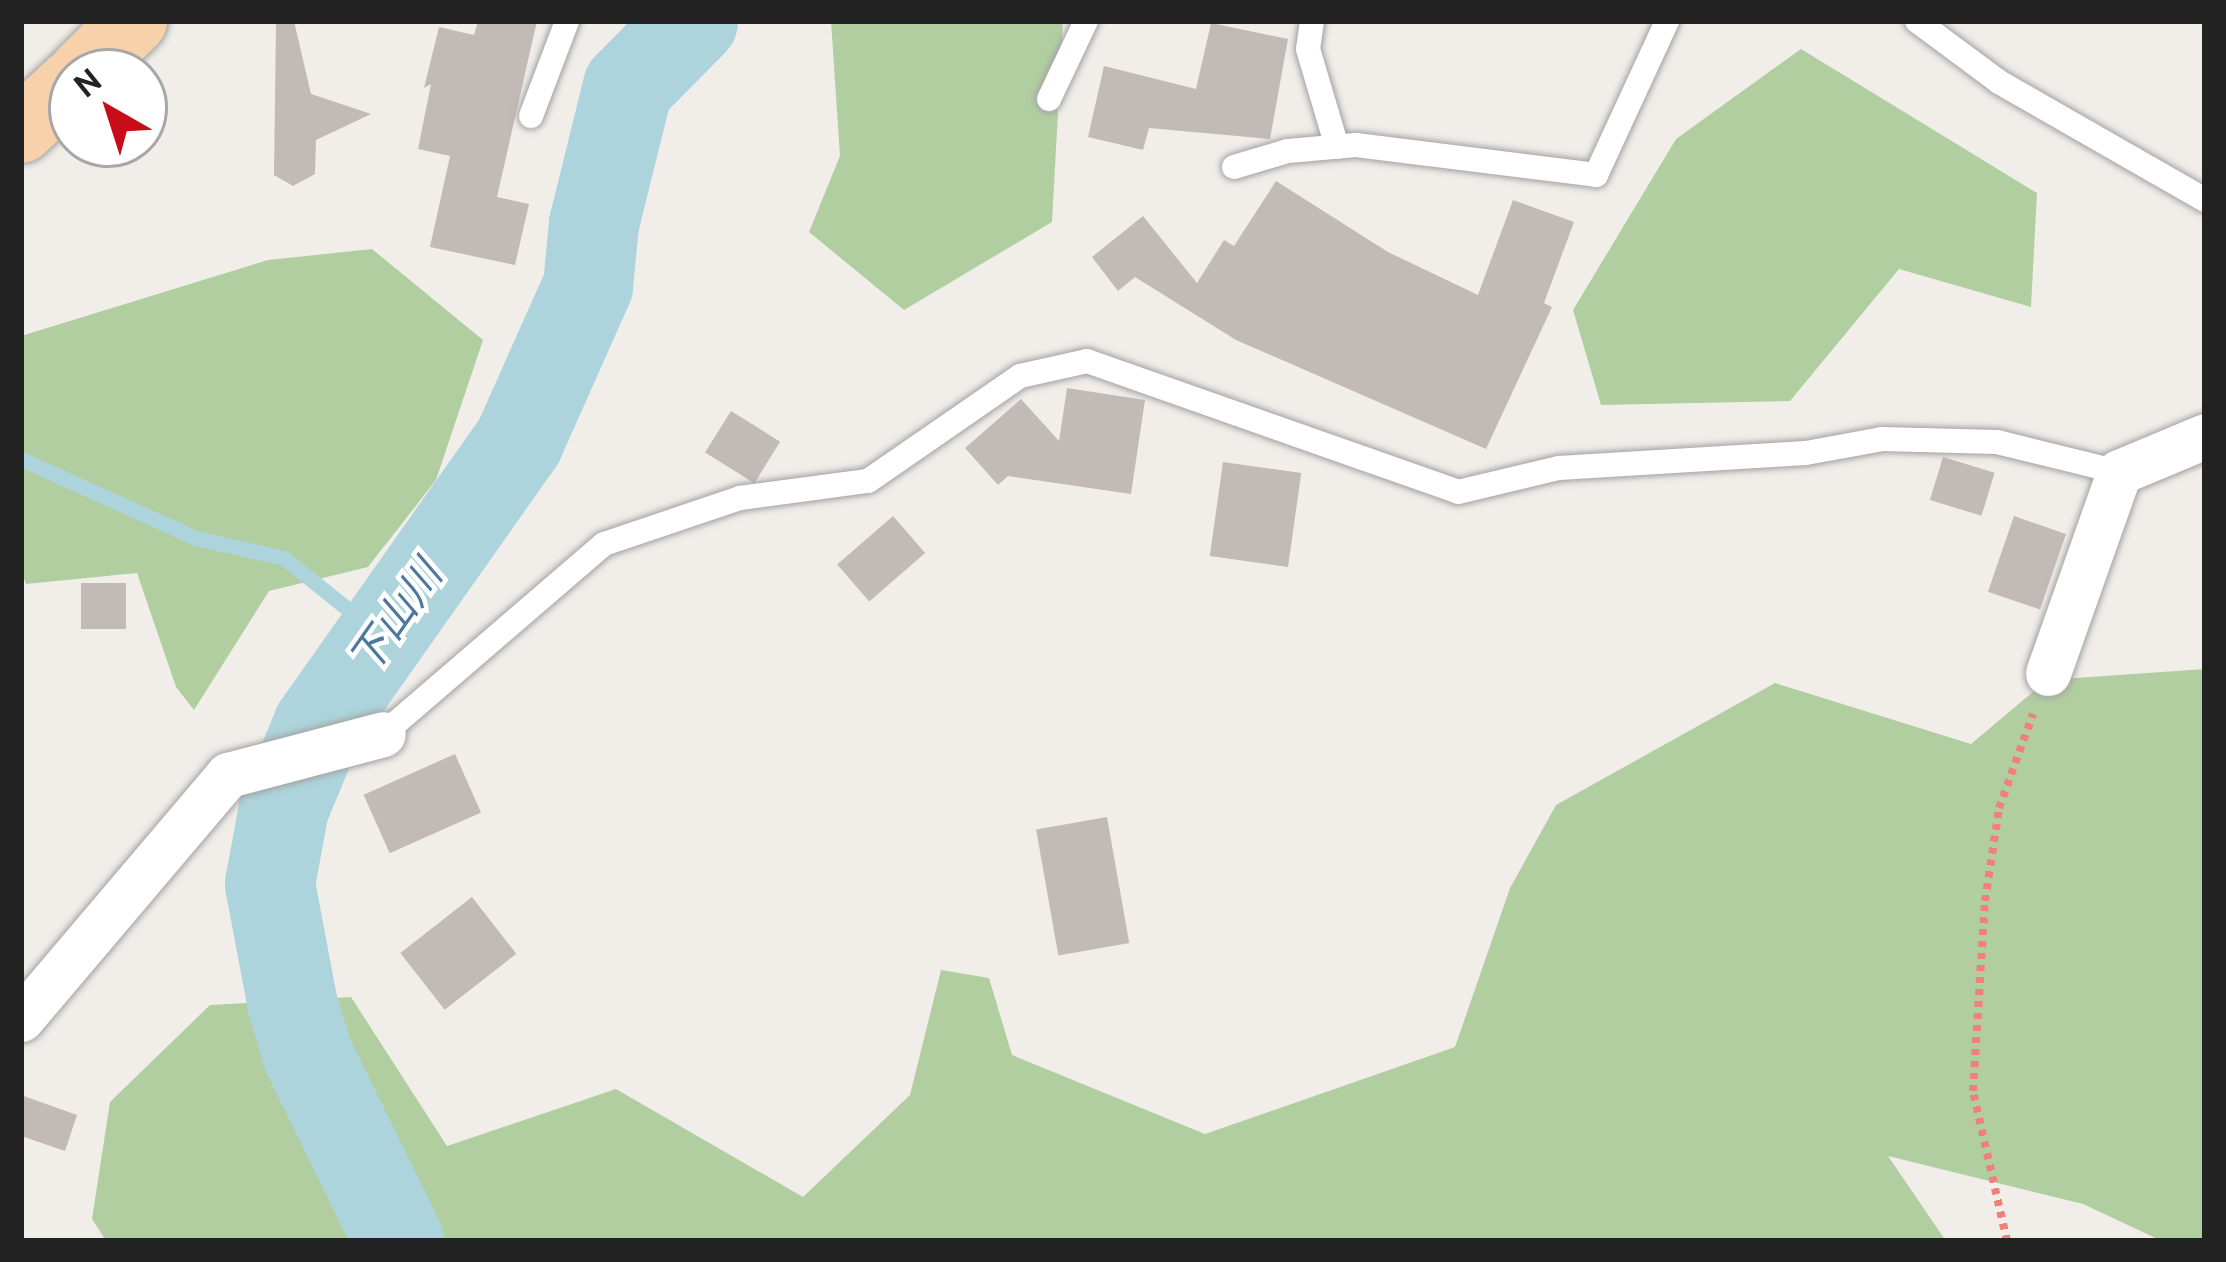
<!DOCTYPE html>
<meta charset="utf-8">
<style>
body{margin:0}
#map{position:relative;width:2226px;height:1262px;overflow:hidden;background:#f1eeea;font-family:Cabin,"Noto Sans JP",sans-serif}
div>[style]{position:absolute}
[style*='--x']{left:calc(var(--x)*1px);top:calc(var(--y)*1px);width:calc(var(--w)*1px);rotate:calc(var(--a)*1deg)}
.forest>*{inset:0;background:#b1cea1}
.stream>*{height:15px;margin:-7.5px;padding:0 7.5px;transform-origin:7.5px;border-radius:7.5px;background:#add4dc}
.river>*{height:90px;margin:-45px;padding:0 45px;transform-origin:45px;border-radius:45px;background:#add4dc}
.building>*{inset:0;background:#c2bab6;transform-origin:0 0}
.path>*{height:8px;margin-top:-4px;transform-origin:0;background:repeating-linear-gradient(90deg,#f2807a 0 6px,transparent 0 12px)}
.roads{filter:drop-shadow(0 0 3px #a3a3a3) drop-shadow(0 0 3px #a3a3a3)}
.lane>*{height:24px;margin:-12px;padding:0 12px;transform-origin:12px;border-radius:12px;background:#fff}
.street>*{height:45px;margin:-22.5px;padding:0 22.5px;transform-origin:22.5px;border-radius:22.5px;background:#fff}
.primary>*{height:66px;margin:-33px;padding:0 33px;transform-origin:33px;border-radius:33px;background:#f7d1a9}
span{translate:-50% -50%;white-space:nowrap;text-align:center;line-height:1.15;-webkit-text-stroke:9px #fff;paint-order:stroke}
.water-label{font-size:42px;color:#4c799d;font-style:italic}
.frame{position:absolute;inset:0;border:24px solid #222;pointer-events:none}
.north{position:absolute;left:48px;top:48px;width:120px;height:120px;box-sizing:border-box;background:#fff;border:3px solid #a7a7a7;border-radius:50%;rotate:321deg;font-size:33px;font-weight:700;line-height:48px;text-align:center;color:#222}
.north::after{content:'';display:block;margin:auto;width:42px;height:54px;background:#c70d17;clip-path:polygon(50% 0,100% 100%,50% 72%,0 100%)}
</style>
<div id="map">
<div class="forest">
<div style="clip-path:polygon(831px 21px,1063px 21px,1052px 222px,904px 310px,809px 232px,840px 156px)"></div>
<div style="clip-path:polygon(1801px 49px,2037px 193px,2031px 307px,1899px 269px,1790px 401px,1601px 405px,1573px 310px,1676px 139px)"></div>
<div style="clip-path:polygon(372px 249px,483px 340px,436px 480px,368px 567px,269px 591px,194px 710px,176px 687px,137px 573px,26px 584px,21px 571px,21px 336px,268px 260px)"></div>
<div style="clip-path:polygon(2205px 669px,2205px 1241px,2162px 1241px,2083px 1204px,1888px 1156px,1946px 1241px,106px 1241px,92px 1219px,110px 1102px,210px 1005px,351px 997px,447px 1146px,616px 1089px,803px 1197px,910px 1095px,941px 970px,989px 978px,1012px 1055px,1205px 1134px,1455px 1047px,1510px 888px,1556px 805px,1775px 683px,1971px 744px,2047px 680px)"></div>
</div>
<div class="stream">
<div style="--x:21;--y:459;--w:192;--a:24.3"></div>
<div style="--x:196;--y:538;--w:90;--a:12.8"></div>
<div style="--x:284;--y:558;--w:123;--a:38.7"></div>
</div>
<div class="river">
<div style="--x:399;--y:1241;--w:207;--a:-116.1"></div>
<div style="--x:308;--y:1055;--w:51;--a:-107"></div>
<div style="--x:293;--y:1006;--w:124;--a:-100.7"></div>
<div style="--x:270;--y:884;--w:77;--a:-79.6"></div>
<div style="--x:284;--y:808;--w:89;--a:-67.5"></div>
<div style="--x:318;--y:726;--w:349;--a:-54.8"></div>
<div style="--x:519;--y:441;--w:170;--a:-66"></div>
<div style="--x:588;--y:286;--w:62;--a:-84.5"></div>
<div style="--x:594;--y:224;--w:141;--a:-76.1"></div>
<div style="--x:628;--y:87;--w:93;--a:-45.4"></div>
</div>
<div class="building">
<div style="clip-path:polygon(276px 21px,294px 21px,311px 94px,371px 114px,316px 140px,315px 174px,293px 186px,274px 175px)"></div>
<div style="clip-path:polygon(478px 21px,537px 21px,497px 197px,529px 204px,515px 265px,430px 247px,450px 156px,418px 149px,431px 84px,424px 88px,439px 27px,474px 35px)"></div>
<div style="clip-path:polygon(1211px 23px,1288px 39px,1270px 139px,1149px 128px,1143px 150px,1088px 137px,1104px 66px,1196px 89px)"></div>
<div style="clip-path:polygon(1276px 181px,1388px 252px,1478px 295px,1513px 200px,1574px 222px,1544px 303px,1552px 307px,1486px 449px,1236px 340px,1135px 277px,1118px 291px,1092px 257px,1143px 216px,1197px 283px,1224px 240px,1234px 246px)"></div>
<div style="clip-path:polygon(1067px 388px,1145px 400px,1131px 494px,1008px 476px,998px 485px,965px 448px,1021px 399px,1059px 441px)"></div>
<div style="left:731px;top:411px;width:58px;height:49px;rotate:32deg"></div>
<div style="left:1943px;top:457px;width:54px;height:45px;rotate:17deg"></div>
<div style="left:1223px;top:462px;width:79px;height:95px;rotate:8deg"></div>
<div style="left:893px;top:516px;width:49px;height:74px;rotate:49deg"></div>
<div style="left:2014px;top:516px;width:55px;height:80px;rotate:19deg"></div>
<div style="left:81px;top:583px;width:45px;height:46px"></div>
<div style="left:455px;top:754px;width:64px;height:100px;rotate:66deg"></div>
<div style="left:1107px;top:817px;width:128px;height:72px;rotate:80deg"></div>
<div style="left:472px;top:897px;width:72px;height:91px;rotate:52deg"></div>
<div style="clip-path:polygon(21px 1095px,77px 1115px,65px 1151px,21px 1136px)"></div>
</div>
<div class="path">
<div style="--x:2007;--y:1241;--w:154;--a:-102.8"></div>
<div style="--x:1973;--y:1091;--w:190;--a:-86.4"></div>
<div style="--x:1985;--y:901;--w:94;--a:-81.4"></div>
<div style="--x:1999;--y:808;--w:100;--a:-70.1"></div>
</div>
<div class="roads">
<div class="lane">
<div style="--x:1312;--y:21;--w:28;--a:98"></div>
<div style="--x:1308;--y:49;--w:102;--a:73.5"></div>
<div style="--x:1917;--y:21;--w:102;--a:36.6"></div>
<div style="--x:1999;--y:82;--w:237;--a:29.8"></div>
<div style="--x:1049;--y:99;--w:86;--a:-64.6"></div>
<div style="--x:531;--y:116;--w:102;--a:-69.2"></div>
<div style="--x:1234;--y:167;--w:56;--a:-16.5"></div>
<div style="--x:1288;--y:151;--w:68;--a:-5"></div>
<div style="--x:1356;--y:145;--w:242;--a:7.1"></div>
<div style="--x:1596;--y:175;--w:170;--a:-65.2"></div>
<div style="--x:383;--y:734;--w:291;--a:-40.7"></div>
<div style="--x:604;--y:544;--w:144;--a:-18.7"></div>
<div style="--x:740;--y:498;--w:129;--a:-7.6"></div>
<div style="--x:868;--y:481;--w:185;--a:-34.6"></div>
<div style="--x:1020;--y:376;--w:69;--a:-12.6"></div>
<div style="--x:1087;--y:361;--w:393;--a:19.4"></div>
<div style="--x:1458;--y:492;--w:104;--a:-13.4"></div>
<div style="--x:1559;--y:468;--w:247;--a:-3.5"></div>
<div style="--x:1806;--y:453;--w:77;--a:-10.4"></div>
<div style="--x:1882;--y:439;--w:115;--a:1.5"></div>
<div style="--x:1997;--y:442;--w:126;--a:13.8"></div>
</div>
<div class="street">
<div style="--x:2048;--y:673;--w:213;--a:-70.5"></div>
<div style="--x:2119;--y:472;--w:93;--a:-22.7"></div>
<div style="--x:21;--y:1019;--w:320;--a:-49.7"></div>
<div style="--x:228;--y:775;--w:160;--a:-14.8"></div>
</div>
<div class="primary">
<div style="--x:82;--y:72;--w:73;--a:-44.4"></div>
<div style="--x:21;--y:130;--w:70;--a:-43.3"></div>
</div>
</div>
<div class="water-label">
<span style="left:395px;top:617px;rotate:-55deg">下山川</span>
</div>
<div class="frame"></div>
<div class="north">N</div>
</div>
